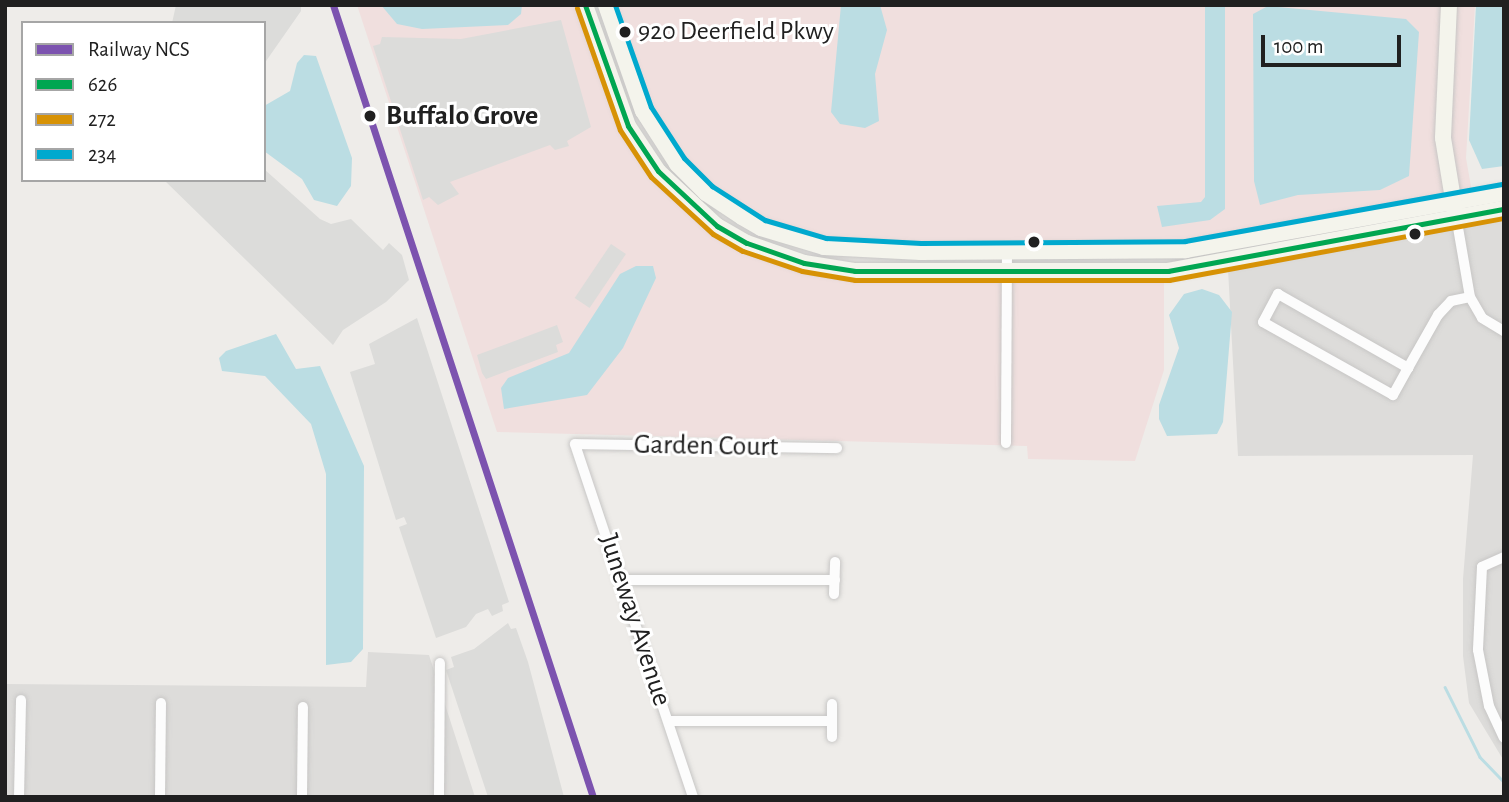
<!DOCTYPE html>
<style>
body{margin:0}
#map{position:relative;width:1509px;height:802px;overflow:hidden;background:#eeece9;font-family:"Alegreya Sans",sans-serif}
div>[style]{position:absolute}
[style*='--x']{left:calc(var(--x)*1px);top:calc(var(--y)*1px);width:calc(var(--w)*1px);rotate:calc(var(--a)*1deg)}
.residential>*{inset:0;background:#dddcda}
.commercial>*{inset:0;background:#f0dfde}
.religious>*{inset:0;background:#dcdcda;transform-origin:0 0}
.water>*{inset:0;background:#bbdde3}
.stream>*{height:2.5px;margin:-1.25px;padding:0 1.25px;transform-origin:1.25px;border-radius:1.25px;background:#bbdde3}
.roads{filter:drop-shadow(0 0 2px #c7c6c5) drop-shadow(0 0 2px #c7c6c5)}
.street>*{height:10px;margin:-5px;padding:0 5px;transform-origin:5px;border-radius:5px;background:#fcfcfc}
.secondary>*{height:16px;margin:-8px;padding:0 8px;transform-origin:8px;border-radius:8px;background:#f4f4ec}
.bus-1>*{height:5px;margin:-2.5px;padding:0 2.5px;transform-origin:2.5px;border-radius:2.5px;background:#00a651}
.bus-2>*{height:5px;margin:-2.5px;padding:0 2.5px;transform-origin:2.5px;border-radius:2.5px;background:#d79205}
.bus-3>*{height:5px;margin:-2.5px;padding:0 2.5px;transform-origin:2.5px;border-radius:2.5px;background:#00a9ce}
.rail-1>*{height:7px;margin:-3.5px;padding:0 3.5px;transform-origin:3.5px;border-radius:3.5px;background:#7c53af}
.dots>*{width:19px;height:19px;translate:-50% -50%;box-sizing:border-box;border:4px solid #fff;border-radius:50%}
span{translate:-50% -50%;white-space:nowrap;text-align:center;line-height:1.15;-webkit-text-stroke:6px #fff;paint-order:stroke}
.bus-label{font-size:26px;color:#202020}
.left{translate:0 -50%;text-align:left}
.stop-label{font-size:28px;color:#202020;font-weight:700}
.street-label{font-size:28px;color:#202020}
.frame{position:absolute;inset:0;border:7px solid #202020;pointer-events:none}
.legend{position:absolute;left:21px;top:21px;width:245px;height:161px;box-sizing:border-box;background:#fff;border:2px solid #a6a6a6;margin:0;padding:9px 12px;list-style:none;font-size:21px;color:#202020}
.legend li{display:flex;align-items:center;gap:14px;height:35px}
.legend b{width:35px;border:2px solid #a6a6a6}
.scale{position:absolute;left:1261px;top:35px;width:140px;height:32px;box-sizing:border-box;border:4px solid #202020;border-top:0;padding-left:9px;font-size:21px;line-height:24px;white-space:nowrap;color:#202020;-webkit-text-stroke:5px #fff;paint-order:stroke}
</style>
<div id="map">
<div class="residential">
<div style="clip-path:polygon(1504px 215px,1504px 761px,1469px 703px,1463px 656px,1463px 579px,1473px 455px,1238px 456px,1228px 269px)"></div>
<div style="clip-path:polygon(368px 652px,429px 655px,475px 797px,5px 797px,5px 684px,366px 687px)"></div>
</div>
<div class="commercial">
<div style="clip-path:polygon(357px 5px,579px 5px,637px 155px,673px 197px,752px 255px,833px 274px,1164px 276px,1164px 370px,1135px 461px,1028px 459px,1027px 446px,497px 432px)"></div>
<div style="clip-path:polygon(614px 5px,1475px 5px,1466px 158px,1473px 198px,1431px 198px,1181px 245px,1064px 248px,836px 243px,777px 227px,739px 208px,694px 170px,662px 130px)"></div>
</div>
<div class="religious">
<div style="clip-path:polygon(176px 5px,301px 5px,301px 11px,264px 64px,264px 23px,172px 23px)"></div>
<div style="clip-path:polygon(561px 20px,591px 127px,567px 141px,569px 146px,555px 150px,550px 145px,450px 182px,459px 194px,438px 205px,429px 197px,423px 200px,373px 46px,380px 44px,382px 37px,461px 39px)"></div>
<div style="clip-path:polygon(264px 169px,320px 219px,331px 224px,351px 219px,383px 250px,389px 243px,402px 255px,409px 280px,386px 302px,343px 330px,333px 345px,164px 180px,264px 180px)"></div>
<div style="left:611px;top:244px;width:18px;height:65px;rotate:34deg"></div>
<div style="clip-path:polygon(417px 318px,509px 602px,502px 605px,503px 611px,492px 616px,488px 609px,476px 614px,466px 627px,436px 638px,399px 527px,407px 524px,404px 517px,396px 520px,350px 372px,375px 364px,369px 344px)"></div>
<div style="clip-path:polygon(557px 325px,563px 342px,556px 345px,558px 352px,486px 379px,482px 373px,477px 355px)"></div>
<div style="clip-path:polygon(508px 623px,511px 629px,516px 628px,528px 662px,564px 797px,488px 797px,446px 670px,454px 667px,451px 657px,474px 649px)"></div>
</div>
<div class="water">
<div style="clip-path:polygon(381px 5px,522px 5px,521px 14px,508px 25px,422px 29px,397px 24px)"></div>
<div style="clip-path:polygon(841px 5px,880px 5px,887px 30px,875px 74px,879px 121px,865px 128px,840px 124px,831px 112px)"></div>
<div style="clip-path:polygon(1205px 5px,1225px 5px,1225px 209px,1210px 220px,1162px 227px,1157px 206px,1201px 202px,1205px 197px)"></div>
<div style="clip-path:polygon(1476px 5px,1504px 5px,1504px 166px,1482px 169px,1469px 140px)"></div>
<div style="clip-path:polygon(1268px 6px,1406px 19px,1419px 32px,1409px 176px,1380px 190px,1298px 195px,1260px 205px,1254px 181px,1253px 14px)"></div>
<div style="clip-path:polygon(304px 55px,316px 56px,352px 158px,351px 186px,337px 206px,314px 200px,302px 179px,264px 151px,264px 106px,290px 91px,297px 63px)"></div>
<div style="clip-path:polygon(636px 266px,653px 266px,656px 278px,623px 348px,587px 395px,504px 409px,501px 388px,508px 378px,569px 353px,620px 274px)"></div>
<div style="clip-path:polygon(1202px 289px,1219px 295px,1232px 312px,1223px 422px,1217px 434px,1167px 436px,1159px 419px,1159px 405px,1179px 348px,1169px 315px,1184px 294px)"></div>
<div style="clip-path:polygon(276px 334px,296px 369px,320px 366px,364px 466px,363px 649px,351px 662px,326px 665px,326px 474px,311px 424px,265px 376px,222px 371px,219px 358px,226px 351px)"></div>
</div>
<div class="stream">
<div style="--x:1445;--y:687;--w:78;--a:63.4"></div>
<div style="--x:1480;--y:757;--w:35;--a:46"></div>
</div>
<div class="roads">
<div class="street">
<div style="--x:1456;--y:216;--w:82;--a:80.2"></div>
<div style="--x:1470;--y:297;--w:24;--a:60"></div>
<div style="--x:1482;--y:318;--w:26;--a:31"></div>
<div style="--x:1278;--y:294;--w:150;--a:29.6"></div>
<div style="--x:1408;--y:368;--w:31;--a:119"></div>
<div style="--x:1393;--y:395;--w:149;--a:-150.7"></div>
<div style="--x:1263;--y:322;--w:32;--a:-62"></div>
<div style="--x:1408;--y:368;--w:61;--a:-60.5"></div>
<div style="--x:1438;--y:315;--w:19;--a:-47"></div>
<div style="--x:1451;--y:301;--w:19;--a:-12"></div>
<div style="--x:1006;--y:443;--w:191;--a:-89.7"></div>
<div style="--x:1504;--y:557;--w:24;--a:156"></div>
<div style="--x:1482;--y:567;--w:83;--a:92.8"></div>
<div style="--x:1478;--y:650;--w:57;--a:78.9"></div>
<div style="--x:1489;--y:706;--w:35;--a:65"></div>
<div style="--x:623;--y:580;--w:212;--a:0"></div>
<div style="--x:834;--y:594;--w:32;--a:-88"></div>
<div style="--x:669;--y:721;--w:163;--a:0"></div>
<div style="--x:832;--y:737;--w:33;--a:-90"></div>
<div style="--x:19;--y:797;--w:97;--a:-88.8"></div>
<div style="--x:160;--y:797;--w:94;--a:-89.4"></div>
<div style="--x:302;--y:797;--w:90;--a:-89.4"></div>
<div style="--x:439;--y:797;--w:134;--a:-89.6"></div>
<div style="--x:693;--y:797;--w:372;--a:-108.5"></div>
<div style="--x:575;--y:444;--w:262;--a:0.9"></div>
</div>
<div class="secondary">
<div style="--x:585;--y:5;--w:128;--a:70.4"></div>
<div style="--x:628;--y:126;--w:54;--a:56.3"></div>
<div style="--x:658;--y:171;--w:81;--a:43"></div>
<div style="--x:717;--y:226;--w:34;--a:30"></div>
<div style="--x:747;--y:243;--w:60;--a:19.3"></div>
<div style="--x:804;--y:263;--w:52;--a:8.9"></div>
<div style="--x:855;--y:271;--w:313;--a:0"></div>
<div style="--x:1168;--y:271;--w:342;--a:-10.5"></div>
<div style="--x:606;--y:5;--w:112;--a:70.8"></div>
<div style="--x:643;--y:111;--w:63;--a:57.3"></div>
<div style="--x:677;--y:164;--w:41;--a:45"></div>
<div style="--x:706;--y:193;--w:43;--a:33.7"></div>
<div style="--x:742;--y:217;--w:22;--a:30"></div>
<div style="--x:761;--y:228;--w:66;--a:16.8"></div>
<div style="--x:824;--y:247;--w:97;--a:3"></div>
<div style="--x:921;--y:252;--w:265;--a:-0.4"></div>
<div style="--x:1186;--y:250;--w:323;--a:-10.2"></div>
<div style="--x:1449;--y:5;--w:133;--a:92.6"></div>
<div style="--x:1443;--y:138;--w:74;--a:80.7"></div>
</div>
</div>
<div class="bus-1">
<div style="--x:585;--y:5;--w:128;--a:70.4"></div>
<div style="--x:628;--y:126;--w:54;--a:56.3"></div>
<div style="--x:658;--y:171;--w:81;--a:43"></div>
<div style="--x:717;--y:226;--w:34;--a:30"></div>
<div style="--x:747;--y:243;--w:60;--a:19.3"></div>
<div style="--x:804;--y:263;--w:52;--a:8.9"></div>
<div style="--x:855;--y:271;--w:313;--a:0"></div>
<div style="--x:1168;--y:271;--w:342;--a:-10.5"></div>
</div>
<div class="bus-2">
<div style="--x:577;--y:8;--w:129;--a:70.6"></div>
<div style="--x:620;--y:130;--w:56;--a:56.6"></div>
<div style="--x:651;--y:177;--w:84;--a:42.6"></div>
<div style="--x:713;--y:234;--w:34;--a:30"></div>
<div style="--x:743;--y:251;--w:62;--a:18.7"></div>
<div style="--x:802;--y:271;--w:54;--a:9.6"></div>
<div style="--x:855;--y:280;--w:314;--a:0"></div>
<div style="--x:1169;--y:280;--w:341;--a:-10.5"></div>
</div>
<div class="bus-3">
<div style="--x:615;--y:5;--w:108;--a:70.6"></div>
<div style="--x:651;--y:107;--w:61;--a:57.1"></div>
<div style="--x:684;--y:158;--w:40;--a:45"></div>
<div style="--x:712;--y:186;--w:63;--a:32.7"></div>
<div style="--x:765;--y:220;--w:64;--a:16.4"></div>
<div style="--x:826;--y:238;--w:95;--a:3"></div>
<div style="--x:921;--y:243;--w:264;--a:-0.4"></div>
<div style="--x:1185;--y:241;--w:322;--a:-10.2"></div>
</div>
<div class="rail-1">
<div style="--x:333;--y:5;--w:834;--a:71.83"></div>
</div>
<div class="dots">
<div style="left:625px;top:32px;background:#202020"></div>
<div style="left:370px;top:116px;background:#202020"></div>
<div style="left:1415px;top:234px;background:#202020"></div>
<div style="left:1034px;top:242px;background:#202020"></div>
</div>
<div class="bus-label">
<span class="left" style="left:638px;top:32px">920 Deerfield Pkwy</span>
</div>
<div class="stop-label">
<span class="left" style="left:386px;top:116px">Buffalo Grove</span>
</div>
<div class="street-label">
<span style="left:706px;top:446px;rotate:1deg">Garden Court</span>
<span style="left:635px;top:620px;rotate:72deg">Juneway Avenue</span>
</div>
<div class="frame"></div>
<ul class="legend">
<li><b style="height:9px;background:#7c53af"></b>Railway NCS</li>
<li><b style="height:9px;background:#00a651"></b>626</li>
<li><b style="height:9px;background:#d79205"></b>272</li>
<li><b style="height:9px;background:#00a9ce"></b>234</li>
</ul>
<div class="scale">100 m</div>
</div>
